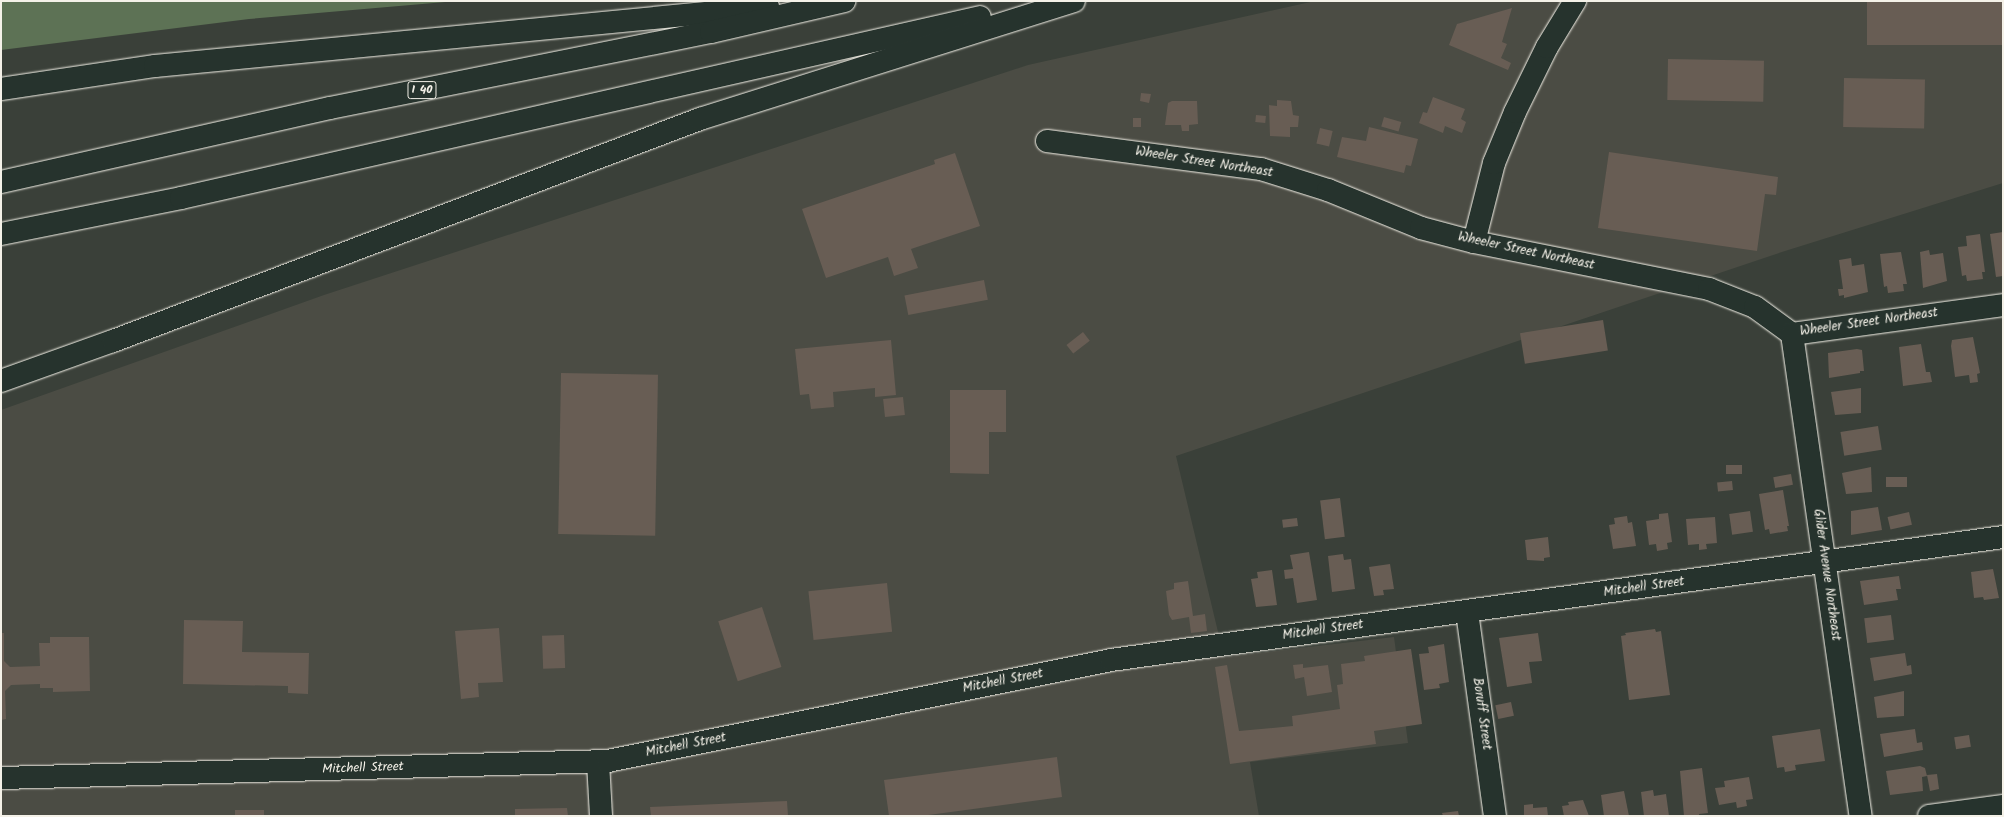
<!DOCTYPE html>
<style>
body{margin:0}
#map{position:relative;width:2004px;height:817px;overflow:hidden;background:#3a4039;font-family:Kalam,sans-serif}
div>[style]{position:absolute}
[style*='--x']{left:calc(var(--x)*1px);top:calc(var(--y)*1px);width:calc(var(--w)*1px);rotate:calc(var(--a)*1deg)}
.built>*{inset:0;background:#4b4c44}
.green>*{inset:0;background:#5d7255}
.building>*{inset:0;background:#685d54;transform-origin:0 0}
.roads{filter:drop-shadow(0 0 1px #f4f1e8) drop-shadow(0 0 1px #f4f1e8)}
.minor>*{height:22px;margin:-11px;padding:0 11px;transform-origin:11px;border-radius:11px;background:#26332d}
.highway>*{height:22px;margin:-11px;padding:0 11px;transform-origin:11px;border-radius:11px;background:#26332d}
span{translate:-50% -50%;white-space:nowrap;text-align:center;line-height:1.15;-webkit-text-stroke:3px #26332d;paint-order:stroke}
.shield-label span{padding:1px 3px;background:#26332d;border:1px solid;border-radius:3px;-webkit-text-stroke-width:0}
.shield-label{font-size:12px;color:#f4f1e8;font-weight:700}
.street-label{font-size:13px;color:#f4f1e8}
.frame{position:absolute;inset:0;border:2px solid #f4f1e8;pointer-events:none}
</style>
<div id="map">
<div class="built">
<div style="clip-path:polygon(1315px 1px,2003px 1px,2003px 183px,1785px 251px,1176px 456px,1224px 657px,1394px 637px,1408px 743px,1250px 762px,1259px 816px,1px 816px,1px 410px,324px 295px,1028px 65px)"></div>
</div>
<div class="green">
<div style="clip-path:polygon(1px 1px,457px 1px,249px 19px,1px 50px)"></div>
</div>
<div class="building">
<div style="left:1867px;top:1px;width:136px;height:44px"></div>
<div style="clip-path:polygon(1512px 8px,1502px 42px,1507px 44px,1501px 58px,1511px 63px,1508px 70px,1449px 45px,1457px 24px)"></div>
<div style="left:1668px;top:59px;width:96px;height:41px;rotate:1deg"></div>
<div style="left:1844px;top:78px;width:81px;height:49px;rotate:1deg"></div>
<div style="clip-path:polygon(1141px 93px,1151px 94px,1149px 103px,1140px 101px)"></div>
<div style="clip-path:polygon(1433px 97px,1465px 109px,1461px 119px,1466px 122px,1462px 133px,1445px 126px,1443px 133px,1419px 123px,1423px 112px,1427px 113px)"></div>
<div style="clip-path:polygon(1277px 100px,1291px 101px,1293px 115px,1299px 116px,1298px 127px,1290px 127px,1290px 137px,1270px 136px,1269px 105px,1277px 106px)"></div>
<div style="clip-path:polygon(1172px 101px,1197px 101px,1198px 124px,1189px 125px,1189px 131px,1182px 131px,1181px 125px,1165px 125px,1168px 103px)"></div>
<div style="left:1256px;top:115px;width:10px;height:7px;rotate:6deg"></div>
<div style="left:1384px;top:117px;width:18px;height:10px;rotate:16deg"></div>
<div style="left:1133px;top:118px;width:8px;height:9px"></div>
<div style="clip-path:polygon(1369px 127px,1418px 139px,1411px 166px,1406px 165px,1404px 173px,1337px 157px,1342px 137px,1366px 141px)"></div>
<div style="left:1320px;top:128px;width:13px;height:16px;rotate:13deg"></div>
<div style="clip-path:polygon(1609px 152px,1778px 177px,1776px 195px,1765px 194px,1757px 251px,1598px 228px)"></div>
<div style="clip-path:polygon(955px 153px,980px 226px,911px 249px,918px 268px,894px 276px,888px 257px,826px 278px,802px 209px,935px 164px,934px 160px)"></div>
<div style="clip-path:polygon(2003px 232px,2003px 276px,1996px 277px,1990px 234px)"></div>
<div style="clip-path:polygon(1980px 234px,1985px 272px,1982px 272px,1983px 279px,1967px 281px,1966px 275px,1962px 276px,1958px 247px,1967px 246px,1966px 236px)"></div>
<div style="clip-path:polygon(1929px 250px,1930px 255px,1943px 253px,1947px 281px,1923px 288px,1920px 252px)"></div>
<div style="clip-path:polygon(1901px 252px,1907px 284px,1903px 284px,1904px 291px,1888px 293px,1887px 286px,1884px 287px,1880px 254px)"></div>
<div style="clip-path:polygon(1851px 258px,1852px 266px,1864px 264px,1868px 292px,1844px 298px,1844px 295px,1839px 296px,1838px 289px,1843px 289px,1839px 260px)"></div>
<div style="left:984px;top:280px;width:20px;height:81px;rotate:79deg"></div>
<div style="left:1603px;top:320px;width:31px;height:84px;rotate:81deg"></div>
<div style="left:1083px;top:332px;width:11px;height:21px;rotate:52deg"></div>
<div style="clip-path:polygon(1973px 337px,1980px 373px,1977px 374px,1978px 382px,1970px 383px,1969px 375px,1955px 377px,1951px 346px,1952px 340px)"></div>
<div style="clip-path:polygon(891px 340px,896px 395px,875px 397px,875px 388px,833px 392px,834px 407px,811px 409px,809px 394px,800px 395px,795px 349px)"></div>
<div style="clip-path:polygon(1921px 344px,1926px 372px,1930px 372px,1932px 382px,1903px 386px,1899px 347px)"></div>
<div style="clip-path:polygon(1857px 349px,1862px 350px,1864px 371px,1860px 371px,1860px 373px,1829px 378px,1828px 353px)"></div>
<div style="left:561px;top:373px;width:97px;height:161px;rotate:1deg"></div>
<div style="clip-path:polygon(1861px 388px,1861px 413px,1835px 415px,1831px 392px)"></div>
<div style="clip-path:polygon(950px 390px,1006px 390px,1006px 432px,989px 432px,989px 474px,950px 473px)"></div>
<div style="left:903px;top:397px;width:18px;height:20px;rotate:84deg"></div>
<div style="left:1878px;top:426px;width:24px;height:38px;rotate:81deg"></div>
<div style="left:1726px;top:465px;width:16px;height:9px"></div>
<div style="clip-path:polygon(1871px 467px,1872px 492px,1846px 494px,1842px 473px)"></div>
<div style="left:1791px;top:474px;width:11px;height:18px;rotate:80deg"></div>
<div style="left:1886px;top:477px;width:21px;height:10px"></div>
<div style="left:1732px;top:481px;width:9px;height:15px;rotate:84deg"></div>
<div style="clip-path:polygon(1783px 490px,1789px 526px,1787px 526px,1788px 531px,1770px 534px,1769px 529px,1765px 530px,1759px 494px)"></div>
<div style="left:1340px;top:498px;width:39px;height:20px;rotate:83deg"></div>
<div style="clip-path:polygon(1878px 507px,1882px 530px,1851px 535px,1851px 511px)"></div>
<div style="left:1750px;top:511px;width:21px;height:21px;rotate:82deg"></div>
<div style="left:1909px;top:512px;width:13px;height:22px;rotate:77deg"></div>
<div style="clip-path:polygon(1668px 513px,1672px 542px,1667px 543px,1668px 549px,1657px 551px,1656px 544px,1649px 545px,1646px 521px,1659px 519px,1659px 514px)"></div>
<div style="clip-path:polygon(1627px 516px,1628px 523px,1632px 522px,1636px 546px,1613px 549px,1609px 525px,1615px 524px,1614px 518px)"></div>
<div style="clip-path:polygon(1715px 517px,1717px 543px,1706px 544px,1707px 549px,1699px 550px,1699px 544px,1688px 545px,1686px 519px)"></div>
<div style="left:1297px;top:518px;width:8px;height:15px;rotate:83deg"></div>
<div style="clip-path:polygon(1548px 537px,1550px 557px,1544px 558px,1544px 561px,1527px 560px,1525px 540px)"></div>
<div style="clip-path:polygon(1309px 552px,1317px 600px,1297px 603px,1293px 578px,1285px 579px,1284px 570px,1293px 569px,1290px 555px)"></div>
<div style="clip-path:polygon(1343px 554px,1344px 560px,1351px 559px,1355px 589px,1332px 592px,1328px 556px)"></div>
<div style="clip-path:polygon(1390px 564px,1394px 589px,1383px 590px,1384px 595px,1374px 596px,1369px 567px)"></div>
<div style="clip-path:polygon(1993px 569px,1999px 598px,1984px 600px,1983px 597px,1974px 598px,1971px 572px)"></div>
<div style="clip-path:polygon(1272px 570px,1277px 605px,1256px 607px,1251px 579px,1258px 578px,1257px 572px)"></div>
<div style="clip-path:polygon(1899px 576px,1901px 589px,1896px 589px,1898px 600px,1864px 605px,1860px 581px)"></div>
<div style="clip-path:polygon(1188px 581px,1193px 616px,1205px 614px,1207px 631px,1191px 633px,1189px 617px,1172px 620px,1169px 615px,1166px 591px,1174px 589px,1174px 583px)"></div>
<div style="left:887px;top:583px;width:49px;height:79px;rotate:84deg"></div>
<div style="left:762px;top:607px;width:63px;height:46px;rotate:72deg"></div>
<div style="left:1891px;top:615px;width:25px;height:27px;rotate:83deg"></div>
<div style="clip-path:polygon(184px 620px,243px 621px,242px 652px,309px 653px,308px 694px,288px 693px,288px 686px,183px 684px)"></div>
<div style="clip-path:polygon(499px 628px,503px 682px,478px 683px,479px 697px,461px 699px,455px 631px)"></div>
<div style="clip-path:polygon(1655px 629px,1656px 632px,1661px 631px,1670px 695px,1629px 700px,1621px 636px,1626px 635px,1625px 633px)"></div>
<div style="clip-path:polygon(1px 633px,4px 633px,4px 661px,10px 667px,40px 666px,39px 643px,50px 643px,50px 637px,89px 637px,90px 691px,53px 692px,53px 688px,40px 688px,40px 684px,11px 685px,5px 691px,6px 719px,1px 720px)"></div>
<div style="clip-path:polygon(1538px 633px,1542px 661px,1529px 662px,1532px 683px,1507px 687px,1499px 638px)"></div>
<div style="left:564px;top:635px;width:33px;height:22px;rotate:88deg"></div>
<div style="clip-path:polygon(1444px 644px,1449px 682px,1439px 684px,1440px 688px,1424px 690px,1419px 654px,1429px 653px,1428px 647px)"></div>
<div style="clip-path:polygon(1411px 649px,1422px 724px,1374px 731px,1376px 744px,1230px 764px,1215px 667px,1227px 665px,1239px 731px,1293px 726px,1292px 716px,1340px 709px,1337px 685px,1343px 684px,1341px 664px,1365px 661px,1364px 656px)"></div>
<div style="clip-path:polygon(1905px 653px,1907px 666px,1911px 665px,1912px 674px,1874px 681px,1870px 658px)"></div>
<div style="clip-path:polygon(1303px 664px,1303px 668px,1328px 665px,1332px 692px,1307px 696px,1304px 677px,1295px 679px,1293px 665px)"></div>
<div style="clip-path:polygon(1904px 691px,1904px 716px,1877px 718px,1874px 697px)"></div>
<div style="left:1511px;top:702px;width:14px;height:16px;rotate:78deg"></div>
<div style="clip-path:polygon(1820px 729px,1825px 761px,1795px 765px,1796px 770px,1785px 772px,1784px 767px,1777px 768px,1772px 736px)"></div>
<div style="clip-path:polygon(1915px 729px,1917px 743px,1922px 742px,1923px 750px,1884px 757px,1880px 734px)"></div>
<div style="left:1969px;top:735px;width:12px;height:15px;rotate:81deg"></div>
<div style="clip-path:polygon(1057px 757px,1062px 797px,921px 816px,889px 816px,884px 780px)"></div>
<div style="clip-path:polygon(1920px 766px,1925px 768px,1927px 776px,1922px 777px,1923px 791px,1890px 795px,1886px 771px)"></div>
<div style="clip-path:polygon(1702px 768px,1708px 813px,1699px 814px,1699px 816px,1684px 816px,1680px 771px)"></div>
<div style="clip-path:polygon(1937px 774px,1939px 789px,1930px 791px,1927px 775px)"></div>
<div style="clip-path:polygon(1749px 777px,1753px 799px,1746px 800px,1747px 806px,1737px 808px,1736px 802px,1719px 805px,1715px 788px,1725px 787px,1724px 781px)"></div>
<div style="clip-path:polygon(1653px 790px,1654px 796px,1666px 794px,1669px 816px,1644px 816px,1641px 792px)"></div>
<div style="clip-path:polygon(1624px 791px,1629px 816px,1604px 816px,1601px 795px)"></div>
<div style="clip-path:polygon(1583px 800px,1589px 816px,1564px 816px,1562px 806px,1569px 805px,1568px 802px)"></div>
<div style="clip-path:polygon(787px 801px,788px 816px,651px 816px,650px 807px)"></div>
<div style="clip-path:polygon(1533px 804px,1533px 808px,1547px 807px,1548px 816px,1524px 816px,1524px 805px)"></div>
<div style="clip-path:polygon(567px 808px,568px 816px,515px 816px,515px 809px)"></div>
<div style="left:235px;top:810px;width:29px;height:6px"></div>
<div style="clip-path:polygon(1458px 811px,1459px 816px,1443px 816px,1442px 813px)"></div>
</div>
<div class="roads">
<div class="minor">
<div style="--x:1047;--y:141;--w:216;--a:7.5"></div>
<div style="--x:1261;--y:169;--w:70;--a:17.4"></div>
<div style="--x:1328;--y:190;--w:100;--a:22.2"></div>
<div style="--x:1421;--y:228;--w:55;--a:14.8"></div>
<div style="--x:1474;--y:242;--w:240;--a:11.3"></div>
<div style="--x:1709;--y:289;--w:49;--a:21.4"></div>
<div style="--x:1755;--y:307;--w:46;--a:36.1"></div>
<div style="--x:1792;--y:334;--w:213;--a:-7.8"></div>
<div style="--x:1474;--y:242;--w:81;--a:-75.8"></div>
<div style="--x:1494;--y:163;--w:55;--a:-67.6"></div>
<div style="--x:1515;--y:112;--w:72;--a:-63.8"></div>
<div style="--x:1547;--y:47;--w:54;--a:-58.7"></div>
<div style="--x:1792;--y:334;--w:487;--a:81.9"></div>
<div style="--x:1467;--y:612;--w:206;--a:82.2"></div>
<div style="--x:598;--y:762;--w:54;--a:86.8"></div>
<div style="--x:1;--y:778;--w:607;--a:-1.6"></div>
<div style="--x:608;--y:761;--w:513;--a:-11.35"></div>
<div style="--x:1111;--y:660;--w:900;--a:-7.85"></div>
<div style="--x:1929;--y:816;--w:75;--a:-7.7"></div>
</div>
<div class="highway">
<div style="--x:1;--y:89;--w:156;--a:-8.5"></div>
<div style="--x:155;--y:66;--w:616;--a:-5.5"></div>
<div style="--x:1;--y:182;--w:337;--a:-12.7"></div>
<div style="--x:330;--y:108;--w:389;--a:-11.3"></div>
<div style="--x:711;--y:32;--w:137;--a:-13.1"></div>
<div style="--x:1;--y:234;--w:184;--a:-11.3"></div>
<div style="--x:181;--y:198;--w:819;--a:-12.76"></div>
<div style="--x:1;--y:381;--w:119;--a:-19.7"></div>
<div style="--x:113;--y:341;--w:628;--a:-20.72"></div>
<div style="--x:700;--y:119;--w:392;--a:-17.5"></div>
</div>
</div>
<div class="shield-label">
<span style="left:422px;top:90px">I 40</span>
</div>
<div class="street-label">
<span style="left:1204px;top:163px;rotate:9deg">Wheeler Street Northeast</span>
<span style="left:1526px;top:252px;rotate:12deg">Wheeler Street Northeast</span>
<span style="left:1869px;top:323px;rotate:-8deg">Wheeler Street Northeast</span>
<span style="left:1826px;top:575px;rotate:82deg">Glider Avenue Northeast</span>
<span style="left:1644px;top:588px;rotate:-8deg">Mitchell Street</span>
<span style="left:1323px;top:631px;rotate:-8deg">Mitchell Street</span>
<span style="left:1003px;top:682px;rotate:-11deg">Mitchell Street</span>
<span style="left:1481px;top:714px;rotate:82deg">Boruff Street</span>
<span style="left:686px;top:746px;rotate:-11deg">Mitchell Street</span>
<span style="left:363px;top:769px;rotate:-2deg">Mitchell Street</span>
</div>
<div class="frame"></div>
</div>
